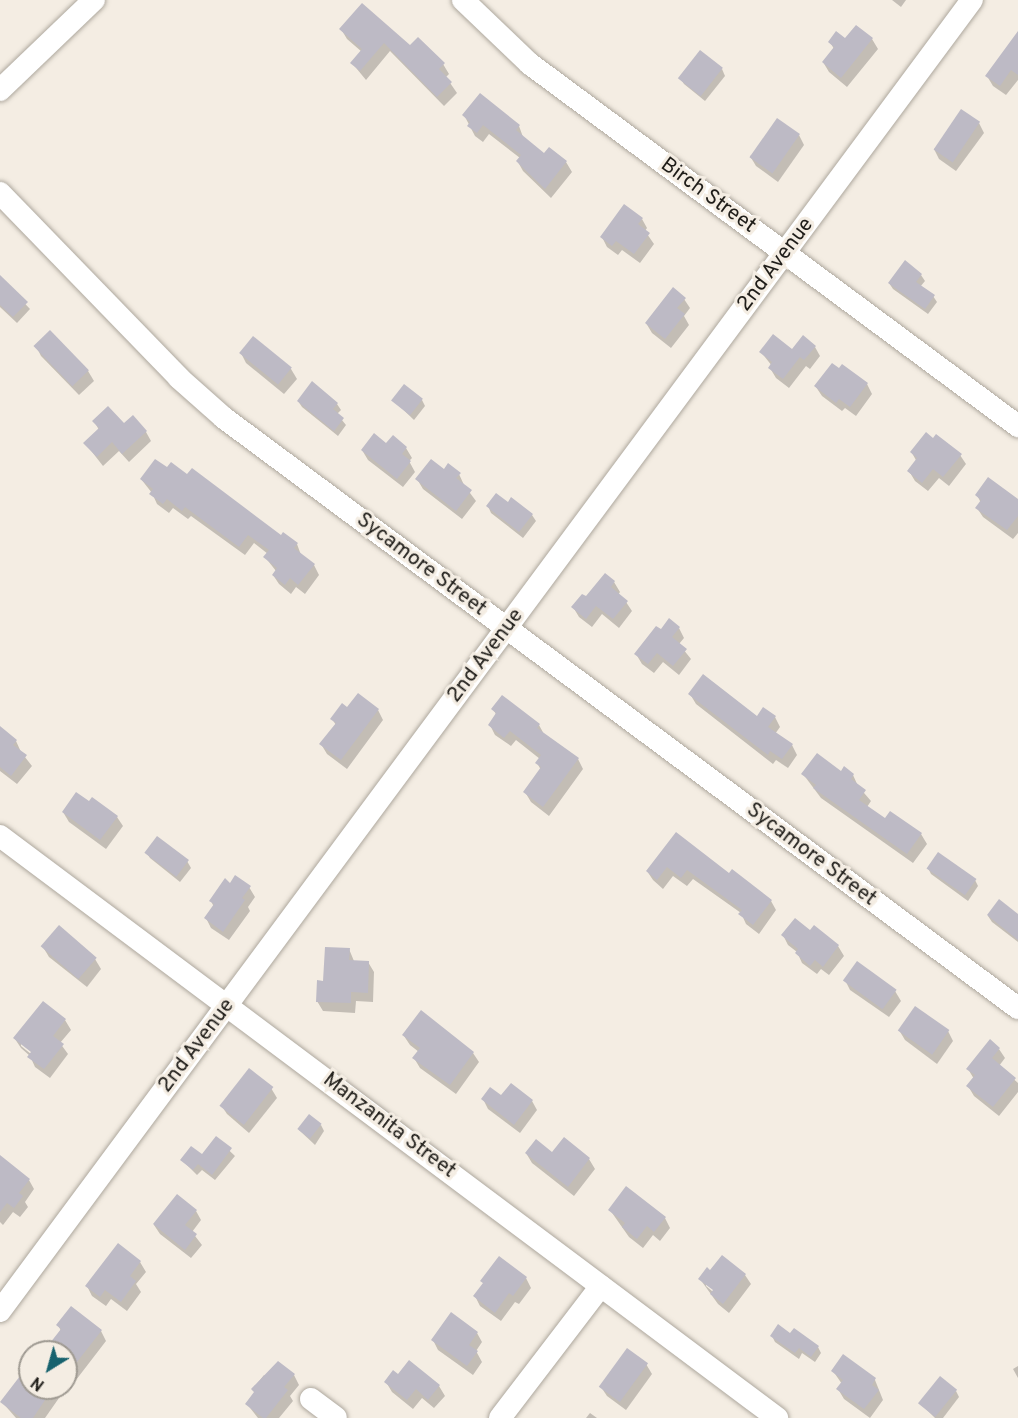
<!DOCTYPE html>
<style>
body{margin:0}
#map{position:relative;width:1018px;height:1418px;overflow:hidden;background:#f4ede3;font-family:Overpass,sans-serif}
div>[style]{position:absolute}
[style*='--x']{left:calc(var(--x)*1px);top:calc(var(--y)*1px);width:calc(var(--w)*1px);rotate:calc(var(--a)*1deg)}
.shadow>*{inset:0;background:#0003}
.building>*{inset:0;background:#bdbac5;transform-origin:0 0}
.roads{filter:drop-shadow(0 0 2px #aea89e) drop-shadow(0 0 2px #aea89e)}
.minor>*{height:22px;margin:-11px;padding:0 11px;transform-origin:11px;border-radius:11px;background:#fff}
span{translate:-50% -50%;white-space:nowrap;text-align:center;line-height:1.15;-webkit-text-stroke:6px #f4ede3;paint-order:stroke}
.street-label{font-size:21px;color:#1f1d19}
.north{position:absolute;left:18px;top:1340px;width:60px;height:60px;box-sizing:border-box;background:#f4ede3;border:2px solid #9f9a92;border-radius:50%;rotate:217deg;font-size:16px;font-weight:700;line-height:24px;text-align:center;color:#1f1d19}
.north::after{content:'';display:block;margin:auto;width:21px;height:27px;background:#17626e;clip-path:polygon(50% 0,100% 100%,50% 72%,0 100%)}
</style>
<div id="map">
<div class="shadow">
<div style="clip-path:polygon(892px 0,906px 0,901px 7px)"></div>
<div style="clip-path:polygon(341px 29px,410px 47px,443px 64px,449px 74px,446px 77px,457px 93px,444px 106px,390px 51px,366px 80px,352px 63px,362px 52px,347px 39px)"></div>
<div style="clip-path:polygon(1018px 34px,1018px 80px,1006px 95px,993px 86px,987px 76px)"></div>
<div style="clip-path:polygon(872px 39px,878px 49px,847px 87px,829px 72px,823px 62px,834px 49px,830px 42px)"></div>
<div style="clip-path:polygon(722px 69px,725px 76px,705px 101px,684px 84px,680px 78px)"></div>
<div style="clip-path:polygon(464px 115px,519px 126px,523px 137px,544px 155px,566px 162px,572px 172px,551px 198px,523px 171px,518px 162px,520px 158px,489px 134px,483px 142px,475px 136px)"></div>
<div style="clip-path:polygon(979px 123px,984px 133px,956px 171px,939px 159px,934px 149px)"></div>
<div style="clip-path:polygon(799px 135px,804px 145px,778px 182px,756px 166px,750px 156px)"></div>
<div style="clip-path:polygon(642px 219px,647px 228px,645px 231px,654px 244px,640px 263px,622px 250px,618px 255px,607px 247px,602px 237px)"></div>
<div style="clip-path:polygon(921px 275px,925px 281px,920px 287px,933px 296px,937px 302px,928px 314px,893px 289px,889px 283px)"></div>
<div style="clip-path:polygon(0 277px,30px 309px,17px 323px,0 307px)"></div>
<div style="clip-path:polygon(684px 299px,690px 308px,684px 316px,689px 325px,671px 348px,652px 333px,646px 323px)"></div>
<div style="clip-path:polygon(50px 332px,88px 371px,94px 381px,79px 395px,41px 356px,36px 346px)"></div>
<div style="clip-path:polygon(815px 347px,820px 356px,810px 369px,806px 366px,789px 388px,776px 378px,770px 368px,772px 366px,761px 352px,792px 352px)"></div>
<div style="clip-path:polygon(241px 353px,291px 369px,297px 379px,284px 394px,246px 363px)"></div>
<div style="clip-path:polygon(867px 384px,872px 394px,856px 416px,845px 408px,842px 411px,822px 396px,816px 387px)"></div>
<div style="clip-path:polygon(393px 400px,422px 400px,425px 406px,414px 420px)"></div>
<div style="clip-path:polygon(298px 401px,337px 404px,341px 410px,337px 414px,346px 425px,338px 436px,302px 407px)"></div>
<div style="clip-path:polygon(94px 421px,146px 432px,151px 441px,129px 462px,119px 451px,103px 466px,85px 443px,99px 430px)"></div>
<div style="clip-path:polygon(387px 445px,406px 448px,412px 458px,409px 461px,415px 472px,403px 487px,368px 460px,362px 450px)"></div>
<div style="clip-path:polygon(912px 453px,960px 455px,966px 464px,949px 486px,939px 478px,928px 491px,915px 481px,909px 471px,917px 462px)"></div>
<div style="clip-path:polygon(444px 471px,459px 474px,464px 485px,476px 501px,462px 519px,423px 489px,417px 479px)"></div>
<div style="clip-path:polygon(141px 479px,297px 544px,301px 555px,314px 565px,319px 575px,305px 594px,296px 587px,291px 594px,279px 584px,273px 575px,276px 571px,265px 557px,268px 554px,254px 543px,245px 555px,191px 516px,188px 519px,173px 508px,169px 513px,157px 504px,152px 493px)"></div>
<div style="clip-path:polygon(977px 495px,1018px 500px,1018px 533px,1013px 539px,983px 517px,977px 508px,981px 503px)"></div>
<div style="clip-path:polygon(512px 499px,532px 515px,536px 521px,523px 538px,491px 513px,488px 506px,508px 504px)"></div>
<div style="clip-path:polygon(614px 582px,620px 592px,618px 595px,626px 602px,632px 611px,619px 628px,602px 614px,592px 627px,579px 617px,573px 607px)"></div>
<div style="clip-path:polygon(679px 628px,684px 638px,679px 644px,691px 659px,679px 675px,663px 662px,654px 673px,642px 664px,636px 654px,661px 631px)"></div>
<div style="clip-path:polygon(690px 694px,757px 718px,775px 717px,780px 727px,775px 734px,792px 745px,797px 755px,788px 768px,776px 760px,773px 764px,696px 704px)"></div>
<div style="clip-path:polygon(493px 709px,539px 725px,545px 736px,578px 759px,583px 769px,549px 816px,531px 802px,525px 792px,541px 770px,537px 763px,540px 759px,516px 740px,511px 746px,495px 735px,490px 725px,497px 716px)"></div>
<div style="clip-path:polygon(378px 710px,383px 720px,347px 769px,327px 754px,321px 744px,336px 725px,332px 719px)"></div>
<div style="clip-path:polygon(0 728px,16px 741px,21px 752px,32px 766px,17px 784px,0 771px)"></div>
<div style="clip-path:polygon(841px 773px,853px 775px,858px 786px,871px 801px,867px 807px,886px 820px,921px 834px,927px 844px,913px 863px,821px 798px,803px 774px)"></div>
<div style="clip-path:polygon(63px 812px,117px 817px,123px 826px,106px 849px,69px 822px)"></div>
<div style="clip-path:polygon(676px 834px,730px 875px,771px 901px,776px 910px,759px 934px,746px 924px,741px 913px,693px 879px,687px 886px,673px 876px,663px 889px,653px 880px,647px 871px)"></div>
<div style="clip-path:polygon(146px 852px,187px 861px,191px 868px,180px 882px,150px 858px)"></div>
<div style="clip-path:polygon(928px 868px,975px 880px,978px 886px,968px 901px,931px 874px)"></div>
<div style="clip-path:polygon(231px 885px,249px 887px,255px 897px,248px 907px,250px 911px,229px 940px,211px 928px,206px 918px,214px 907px,211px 901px)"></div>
<div style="clip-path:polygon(988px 916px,1018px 916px,1018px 942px,992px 922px)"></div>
<div style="clip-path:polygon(814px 927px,838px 946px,844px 956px,829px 975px,821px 969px,817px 974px,802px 963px,797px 952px,788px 945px,783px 935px,811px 932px)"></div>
<div style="clip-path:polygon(43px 947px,95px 959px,101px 969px,87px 987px,49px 957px)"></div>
<div style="clip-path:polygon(349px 949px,354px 961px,368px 962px,374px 972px,373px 1002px,356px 1001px,355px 1013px,323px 1011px,317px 1001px,324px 982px)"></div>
<div style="clip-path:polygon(845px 980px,895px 991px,901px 1001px,889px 1017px,850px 990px)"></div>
<div style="clip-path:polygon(evenodd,65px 1020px,71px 1030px,60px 1043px,68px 1054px,50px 1078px,35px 1067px,30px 1056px,21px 1048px,15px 1039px,65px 1020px,21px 1042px,38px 1055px,36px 1058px,21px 1046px,21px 1042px)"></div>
<div style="clip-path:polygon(899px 1030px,948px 1031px,953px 1041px,937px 1064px,905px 1040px)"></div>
<div style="clip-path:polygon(404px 1036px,473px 1053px,479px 1062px,456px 1094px,420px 1068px,414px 1058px,419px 1052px,410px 1045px)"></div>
<div style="clip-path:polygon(999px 1049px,1005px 1058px,999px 1066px,1018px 1083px,1018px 1092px,999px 1116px,974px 1096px,968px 1086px,974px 1079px,968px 1069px)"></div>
<div style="clip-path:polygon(271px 1088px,277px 1098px,249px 1133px,227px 1114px,221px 1105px)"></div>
<div style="clip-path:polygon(501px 1097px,532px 1101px,537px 1110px,520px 1133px,488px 1109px,483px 1099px)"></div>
<div style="clip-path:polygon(321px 1125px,324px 1131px,315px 1145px,299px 1130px)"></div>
<div style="clip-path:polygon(216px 1138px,235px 1156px,215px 1180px,202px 1170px,197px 1175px,182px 1160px,202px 1156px)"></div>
<div style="clip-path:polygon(564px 1139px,589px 1159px,595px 1169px,574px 1196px,532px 1163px,526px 1153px,552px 1154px)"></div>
<div style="clip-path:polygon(0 1166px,29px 1180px,34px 1189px,25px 1202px,28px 1207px,20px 1217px,13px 1212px,3px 1225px,0 1222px)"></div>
<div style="clip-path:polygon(610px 1210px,665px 1218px,670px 1228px,660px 1241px,653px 1235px,643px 1248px,629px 1237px)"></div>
<div style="clip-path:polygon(196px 1211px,201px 1220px,192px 1232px,202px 1245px,191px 1258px,160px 1234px,154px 1225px)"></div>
<div style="clip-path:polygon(140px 1262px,146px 1272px,136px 1284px,141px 1292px,127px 1311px,111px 1299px,106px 1306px,92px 1296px,87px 1286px)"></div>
<div style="clip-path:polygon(evenodd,711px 1272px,745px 1275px,751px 1284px,729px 1313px,718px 1304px,700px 1279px,711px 1272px,706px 1283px,720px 1293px,718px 1296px,706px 1286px,706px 1283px)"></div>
<div style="clip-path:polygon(526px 1278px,531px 1288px,519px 1304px,515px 1302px,501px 1321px,480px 1306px,475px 1296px,484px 1285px,482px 1281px)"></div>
<div style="clip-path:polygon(58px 1325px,101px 1331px,106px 1341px,76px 1380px,73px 1378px,45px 1418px,16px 1418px,2px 1402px,30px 1366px,30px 1388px,66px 1388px,66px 1352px,45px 1352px,61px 1331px)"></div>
<div style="clip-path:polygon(477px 1333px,482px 1342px,476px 1351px,482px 1362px,473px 1375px,438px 1350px,433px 1340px)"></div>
<div style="clip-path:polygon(791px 1335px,818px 1347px,821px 1353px,815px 1362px,802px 1353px,799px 1359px,775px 1342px,772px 1336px)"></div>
<div style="clip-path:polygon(646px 1364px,652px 1374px,626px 1410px,607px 1396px,601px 1387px)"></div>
<div style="clip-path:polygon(1018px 1366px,1018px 1378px,1013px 1369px)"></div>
<div style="clip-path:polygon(833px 1371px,875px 1380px,883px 1400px,870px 1418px,844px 1399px,838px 1389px,842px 1384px)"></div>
<div style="clip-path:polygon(264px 1375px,267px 1377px,294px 1375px,299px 1385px,290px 1396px,293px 1401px,279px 1418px,258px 1418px,247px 1404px,255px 1394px,253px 1389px)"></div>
<div style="clip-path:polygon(398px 1376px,439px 1386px,445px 1396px,434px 1408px,422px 1398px,413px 1409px,392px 1392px,386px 1382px)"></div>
<div style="clip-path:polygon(956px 1391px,959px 1397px,943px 1418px,935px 1418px,920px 1403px)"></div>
<div style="clip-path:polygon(590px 1413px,597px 1418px,586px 1418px)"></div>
</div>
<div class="building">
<div style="clip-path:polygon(362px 3px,410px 45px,418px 37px,445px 63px,439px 69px,452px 82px,437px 97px,384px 43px,360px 71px,350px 63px,362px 49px,339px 29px)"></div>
<div style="clip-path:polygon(856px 25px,873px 38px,841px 78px,822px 62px,834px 47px,828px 42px,836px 31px,845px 38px)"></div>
<div style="clip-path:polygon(1018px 31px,1018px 75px,1011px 70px,1000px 86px,985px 76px)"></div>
<div style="left:700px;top:50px;width:29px;height:36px;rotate:38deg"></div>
<div style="clip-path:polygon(480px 93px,520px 125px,516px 130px,544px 153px,549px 147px,567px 161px,545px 189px,516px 161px,521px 155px,483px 125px,477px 133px,467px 126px,470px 122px,462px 115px)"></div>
<div style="left:961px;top:109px;width:23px;height:49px;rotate:34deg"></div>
<div style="left:777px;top:118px;width:28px;height:48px;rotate:35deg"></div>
<div style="clip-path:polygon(624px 204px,643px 218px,638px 224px,650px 233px,634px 254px,616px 241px,612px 246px,600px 237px)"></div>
<div style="clip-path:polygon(905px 260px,922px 274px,916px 282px,935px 295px,925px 309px,888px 283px)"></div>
<div style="clip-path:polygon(0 275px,28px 302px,13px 317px,0 305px)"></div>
<div style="clip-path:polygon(673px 287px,686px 298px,677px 308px,685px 314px,665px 339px,645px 323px)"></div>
<div style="left:50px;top:330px;width:56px;height:23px;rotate:46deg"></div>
<div style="clip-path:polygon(773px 334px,792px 349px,803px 335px,816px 346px,804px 360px,800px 357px,783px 379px,768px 368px,772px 362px,759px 352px)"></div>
<div style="left:253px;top:336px;width:50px;height:22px;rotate:39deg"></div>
<div style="clip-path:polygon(832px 363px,839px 368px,842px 364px,868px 383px,850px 407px,839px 399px,836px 403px,814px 386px)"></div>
<div style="clip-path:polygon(312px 381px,338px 403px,333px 409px,344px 418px,334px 431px,297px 401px)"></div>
<div style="left:404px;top:384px;width:24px;height:21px;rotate:38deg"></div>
<div style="clip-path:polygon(108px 406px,124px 423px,133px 415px,147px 431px,122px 454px,112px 442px,97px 457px,83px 443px,99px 428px,92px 421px)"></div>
<div style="clip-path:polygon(926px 432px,933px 438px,936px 434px,962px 454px,943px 477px,933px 469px,922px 483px,907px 471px,917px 458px,910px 452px)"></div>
<div style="clip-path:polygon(374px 433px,386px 443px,393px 435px,407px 447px,402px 454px,411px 461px,397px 479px,361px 450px)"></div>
<div style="clip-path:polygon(155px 459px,167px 467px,171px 462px,187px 474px,192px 468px,281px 535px,283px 532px,298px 543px,294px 548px,315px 564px,298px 585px,290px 578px,285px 585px,272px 575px,277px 568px,263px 557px,269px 550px,248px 535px,239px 547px,185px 507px,182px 511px,167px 499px,163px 504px,149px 494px,153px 489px,140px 479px)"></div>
<div style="clip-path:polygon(431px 459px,444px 469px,448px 463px,461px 473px,456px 478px,472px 490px,456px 511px,415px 479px)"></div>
<div style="clip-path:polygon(988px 477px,1018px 499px,1018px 516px,1007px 530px,975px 508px,981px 500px,975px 495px)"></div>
<div style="clip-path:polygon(496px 493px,508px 502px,511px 497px,533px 514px,519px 532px,486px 506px)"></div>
<div style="clip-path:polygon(605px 573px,615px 581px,611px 587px,628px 601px,613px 619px,596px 606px,586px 619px,571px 607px,582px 594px,586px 596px)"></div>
<div style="clip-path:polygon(669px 618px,680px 627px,672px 637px,687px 649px,673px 666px,657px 653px,648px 664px,634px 654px,656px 626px,661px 629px)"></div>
<div style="clip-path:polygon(703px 674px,757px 716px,763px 707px,776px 716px,768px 727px,793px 744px,782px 759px,770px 751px,768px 755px,688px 694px)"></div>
<div style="clip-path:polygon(358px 693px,379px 709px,341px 760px,319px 744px,336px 723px,330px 719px,342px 703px,347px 707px)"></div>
<div style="clip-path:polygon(502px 695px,540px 724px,537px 728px,579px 758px,543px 807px,523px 792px,541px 767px,535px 763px,541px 755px,510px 731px,504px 738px,488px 725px,496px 713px,491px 709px)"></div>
<div style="clip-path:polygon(0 726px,17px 740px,13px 745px,27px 755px,11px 776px,0 767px)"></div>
<div style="clip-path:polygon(817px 753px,841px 771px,844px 766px,854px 774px,851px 779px,866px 790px,859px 800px,885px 818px,890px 811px,922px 833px,907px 854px,813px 788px,816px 785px,801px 774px)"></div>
<div style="clip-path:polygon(76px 792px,89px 801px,92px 797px,118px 816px,100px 840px,62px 812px)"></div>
<div style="clip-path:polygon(676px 832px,729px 873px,732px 869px,772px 900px,753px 925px,738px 914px,742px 910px,687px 870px,681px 878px,667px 867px,657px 880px,646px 871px)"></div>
<div style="left:157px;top:836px;width:40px;height:21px;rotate:37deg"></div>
<div style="left:938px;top:852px;width:47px;height:20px;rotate:35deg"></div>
<div style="clip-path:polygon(235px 875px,251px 886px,242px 898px,245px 900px,223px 932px,204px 918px,214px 904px,209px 901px,225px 878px,230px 883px)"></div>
<div style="clip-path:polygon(999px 899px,1018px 914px,1018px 940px,987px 915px)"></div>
<div style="clip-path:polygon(795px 918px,810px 930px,814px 925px,839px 945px,823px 967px,815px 960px,810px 966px,795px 953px,798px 949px,781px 935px)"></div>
<div style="left:59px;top:925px;width:50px;height:28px;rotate:41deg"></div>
<div style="clip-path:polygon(325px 947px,350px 948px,349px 960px,369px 961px,368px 993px,351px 992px,351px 1003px,316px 1002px,317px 980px,323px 981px)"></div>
<div style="left:857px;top:961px;width:49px;height:24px;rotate:36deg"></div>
<div style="clip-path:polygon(43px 1001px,66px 1019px,53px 1036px,64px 1044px,44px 1069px,27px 1057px,31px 1052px,13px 1038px)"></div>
<div style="left:915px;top:1006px;width:42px;height:30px;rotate:35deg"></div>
<div style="clip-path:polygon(421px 1010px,474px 1052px,450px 1085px,412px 1058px,420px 1048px,402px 1035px)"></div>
<div style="clip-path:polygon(990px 1039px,1000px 1048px,992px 1058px,1016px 1078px,993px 1107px,966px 1086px,975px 1075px,966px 1069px)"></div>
<div style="left:249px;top:1068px;width:31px;height:48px;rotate:38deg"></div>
<div style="clip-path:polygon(511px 1083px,533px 1100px,514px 1125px,481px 1099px,490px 1087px,501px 1095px)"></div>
<div style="left:309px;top:1114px;width:16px;height:19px;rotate:38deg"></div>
<div style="clip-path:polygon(216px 1136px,232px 1148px,212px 1175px,198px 1164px,193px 1170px,180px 1160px,191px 1146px,202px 1154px)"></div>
<div style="clip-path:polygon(564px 1137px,590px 1158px,568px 1187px,525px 1153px,536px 1139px,552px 1152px)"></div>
<div style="clip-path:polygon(0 1155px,30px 1179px,19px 1193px,23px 1196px,14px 1208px,7px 1203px,0 1212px)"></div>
<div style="clip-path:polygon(626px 1186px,666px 1217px,654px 1232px,647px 1226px,637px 1239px,622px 1227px,625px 1223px,608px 1210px)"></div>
<div style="clip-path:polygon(177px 1194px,197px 1210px,185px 1225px,197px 1234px,185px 1250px,153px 1224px)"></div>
<div style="clip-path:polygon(118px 1243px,141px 1261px,130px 1276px,136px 1281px,121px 1302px,105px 1290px,100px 1297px,85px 1286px)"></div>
<div style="clip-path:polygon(722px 1255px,746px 1274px,723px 1304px,710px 1294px,713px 1290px,698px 1279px,707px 1267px,710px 1270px)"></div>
<div style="clip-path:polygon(499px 1256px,527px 1277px,513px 1296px,509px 1293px,495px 1313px,473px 1296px,483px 1283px,480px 1281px)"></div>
<div style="clip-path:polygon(71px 1306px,102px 1330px,66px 1376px,66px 1352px,43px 1352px,61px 1329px,56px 1325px)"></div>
<div style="clip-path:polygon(451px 1312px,478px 1332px,469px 1345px,478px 1351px,467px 1366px,431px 1340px)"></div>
<div style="clip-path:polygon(778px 1324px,790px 1333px,794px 1328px,819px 1346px,811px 1357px,799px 1348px,795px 1353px,770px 1336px)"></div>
<div style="left:627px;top:1348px;width:26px;height:48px;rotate:36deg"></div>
<div style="clip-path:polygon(843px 1354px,876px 1378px,872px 1385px,879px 1390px,864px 1409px,836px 1389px,843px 1380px,831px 1371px)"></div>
<div style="clip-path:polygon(409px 1360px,440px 1385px,428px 1400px,416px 1389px,407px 1400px,384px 1382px,393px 1370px,398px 1374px)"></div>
<div style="clip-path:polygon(278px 1361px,295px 1374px,284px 1387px,288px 1390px,266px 1418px,263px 1418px,245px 1404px,254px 1392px,251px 1389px)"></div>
<div style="clip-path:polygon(30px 1363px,30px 1388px,53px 1388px,33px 1418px,21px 1418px,0 1402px)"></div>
<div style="left:940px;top:1376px;width:22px;height:35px;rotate:39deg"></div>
</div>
<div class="roads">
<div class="minor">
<div style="--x:463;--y:0;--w:93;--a:43.7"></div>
<div style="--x:530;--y:64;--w:608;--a:36.57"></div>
<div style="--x:0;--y:90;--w:130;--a:-43.8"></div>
<div style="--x:0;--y:193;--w:257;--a:45.9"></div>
<div style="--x:179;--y:378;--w:60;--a:41.6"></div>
<div style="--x:224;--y:418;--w:989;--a:36.62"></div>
<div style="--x:0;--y:836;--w:971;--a:36.83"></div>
<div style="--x:0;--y:1311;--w:1632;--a:-53.45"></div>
<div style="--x:311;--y:1399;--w:31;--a:37"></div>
<div style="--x:500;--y:1418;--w:166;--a:-52.6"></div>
</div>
</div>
<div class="street-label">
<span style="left:708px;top:196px;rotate:36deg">Birch Street</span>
<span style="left:776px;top:265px;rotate:-53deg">2nd Avenue</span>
<span style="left:421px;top:565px;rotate:37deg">Sycamore Street</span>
<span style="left:486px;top:656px;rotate:-53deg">2nd Avenue</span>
<span style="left:811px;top:855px;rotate:37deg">Sycamore Street</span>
<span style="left:197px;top:1046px;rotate:-53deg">2nd Avenue</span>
<span style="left:389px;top:1126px;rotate:37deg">Manzanita Street</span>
</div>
<div class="north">N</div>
</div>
